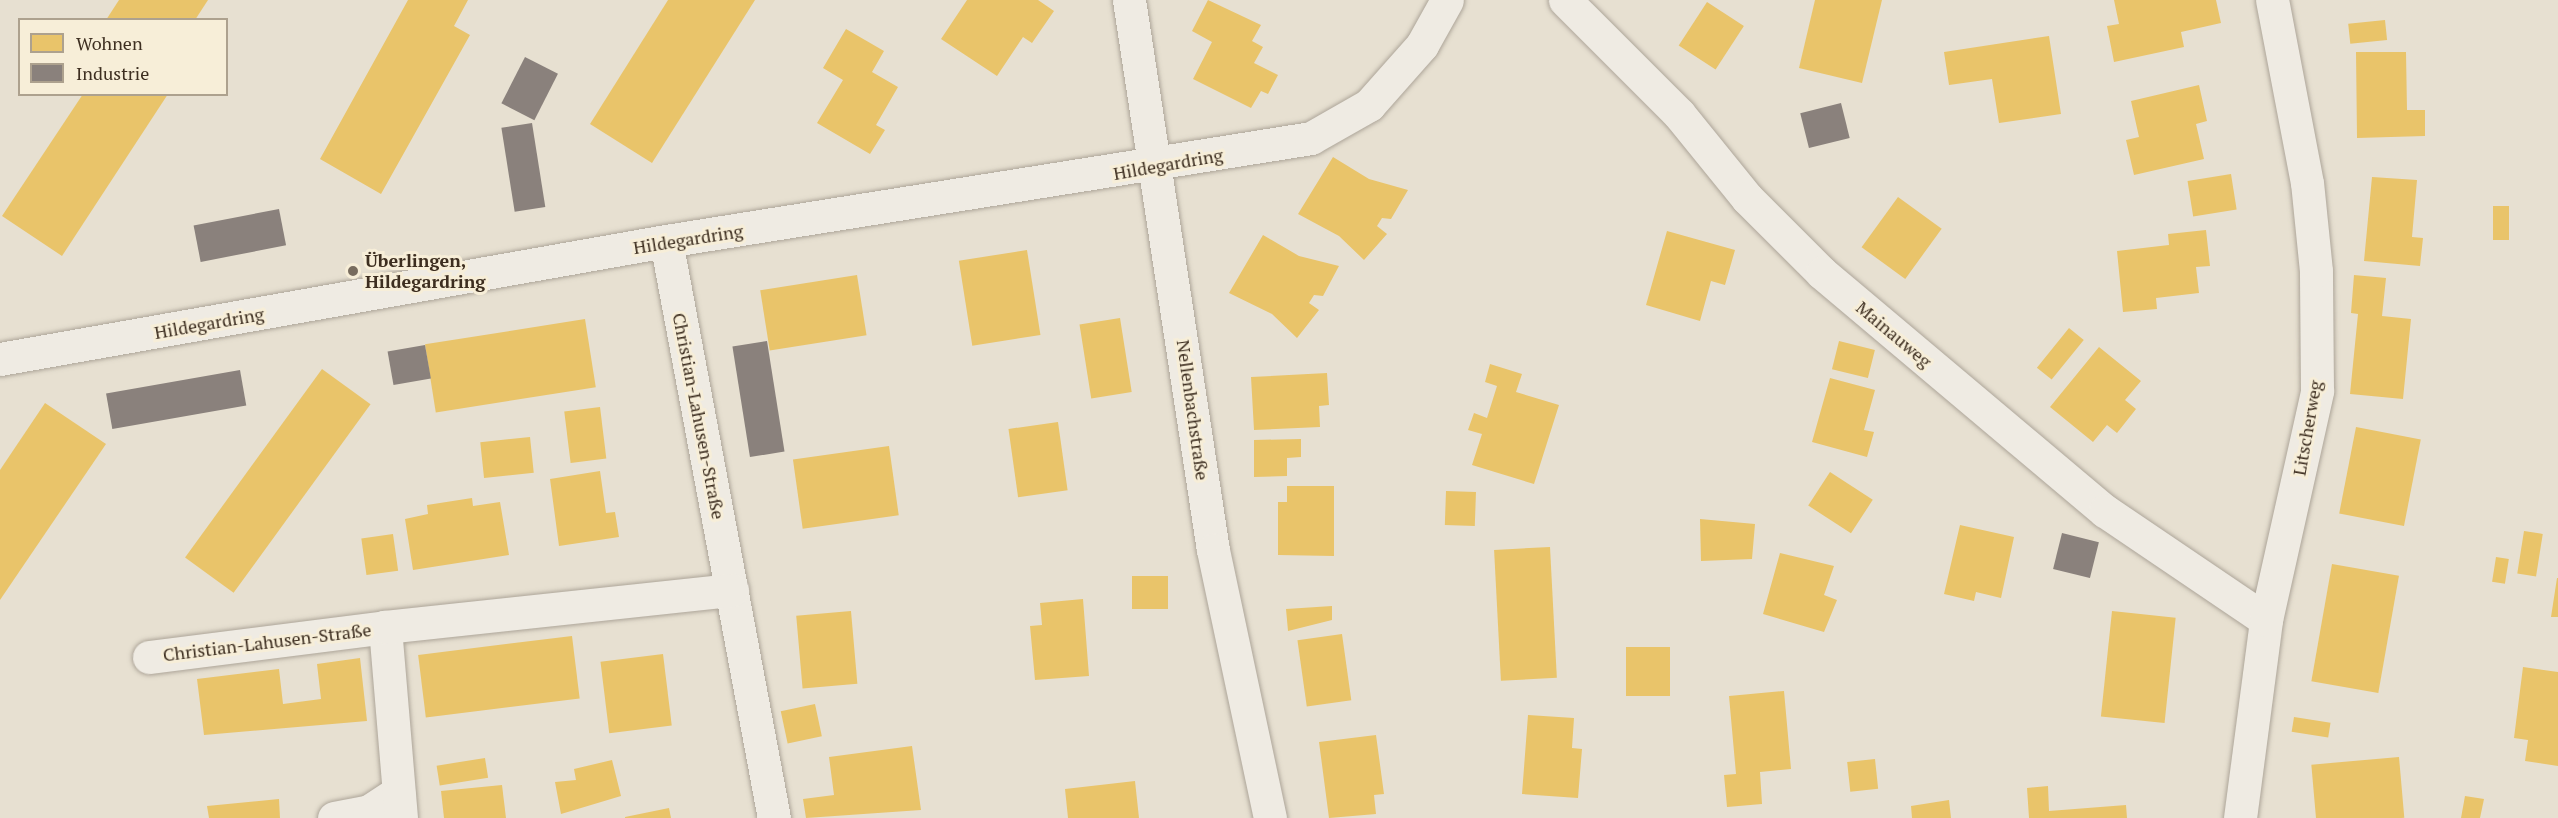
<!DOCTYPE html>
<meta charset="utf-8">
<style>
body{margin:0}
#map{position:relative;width:2558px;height:818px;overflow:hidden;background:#e7e0d1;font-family:"PT Serif",serif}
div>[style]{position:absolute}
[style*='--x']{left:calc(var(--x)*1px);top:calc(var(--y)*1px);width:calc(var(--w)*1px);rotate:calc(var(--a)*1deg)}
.homes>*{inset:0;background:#e9c46a;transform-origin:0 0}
.industry>*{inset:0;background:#8a817c;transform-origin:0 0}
.roads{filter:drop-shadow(0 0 2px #ada599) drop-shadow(0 0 2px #ada599)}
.street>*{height:33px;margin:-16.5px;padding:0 16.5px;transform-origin:16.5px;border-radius:16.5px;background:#efebe3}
.dots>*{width:16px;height:16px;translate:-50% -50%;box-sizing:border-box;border:3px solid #f7eed8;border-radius:50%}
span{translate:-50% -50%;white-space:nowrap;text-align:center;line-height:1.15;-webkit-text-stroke:6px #f7eed8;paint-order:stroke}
.street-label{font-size:18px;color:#3d2e20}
.poi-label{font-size:18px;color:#3d2e20;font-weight:700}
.left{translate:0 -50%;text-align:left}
.legend{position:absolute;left:18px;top:18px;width:210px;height:78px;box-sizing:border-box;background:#f7eed8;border:2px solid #ada18e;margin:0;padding:8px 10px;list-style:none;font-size:18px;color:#3d2e20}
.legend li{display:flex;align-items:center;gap:12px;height:30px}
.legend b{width:30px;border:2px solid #ada18e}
</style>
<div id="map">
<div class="homes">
<div style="clip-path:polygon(119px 0,208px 0,195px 20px,106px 20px)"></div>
<div style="clip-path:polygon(408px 0,468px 0,454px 26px,470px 35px,381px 194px,320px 159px)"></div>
<div style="clip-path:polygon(668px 0,755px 0,652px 163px,590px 124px)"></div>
<div style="clip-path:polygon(967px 0,1038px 0,1054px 11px,1032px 43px,1023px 37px,997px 76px,941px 39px)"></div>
<div style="clip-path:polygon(1208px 0,1261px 25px,1252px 41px,1263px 47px,1254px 63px,1278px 75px,1268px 94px,1261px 91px,1251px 108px,1193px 79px,1212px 42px,1192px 31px)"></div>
<div style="clip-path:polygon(1815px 0,1882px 0,1862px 83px,1799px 68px)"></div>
<div style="clip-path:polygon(2114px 0,2216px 0,2221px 23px,2181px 32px,2184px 47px,2114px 62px,2107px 26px,2119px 24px)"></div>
<div style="left:1707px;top:2px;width:44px;height:52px;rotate:33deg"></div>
<div style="left:2385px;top:20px;width:20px;height:37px;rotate:84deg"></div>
<div style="clip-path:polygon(846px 29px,884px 51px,872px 72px,898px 87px,876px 125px,885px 130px,870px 154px,817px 123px,843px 80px,823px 68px)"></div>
<div style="clip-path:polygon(2049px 36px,2061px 114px,1999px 123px,1992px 79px,1949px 85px,1944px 52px)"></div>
<div style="clip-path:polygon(2356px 52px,2406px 52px,2407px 110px,2425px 110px,2425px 136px,2357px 138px)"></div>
<div style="clip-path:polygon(2199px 85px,2207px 121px,2196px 124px,2204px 159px,2134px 175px,2126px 140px,2139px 137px,2131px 101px)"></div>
<div style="clip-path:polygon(83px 94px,168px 94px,62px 256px,2px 216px)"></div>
<div style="clip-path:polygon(1333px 157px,1369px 179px,1408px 190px,1391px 219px,1382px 218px,1377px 226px,1387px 234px,1364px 260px,1339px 236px,1298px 214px)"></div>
<div style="left:2231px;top:174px;width:36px;height:44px;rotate:81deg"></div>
<div style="clip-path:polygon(2372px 177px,2417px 180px,2412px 237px,2423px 238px,2420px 266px,2364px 261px)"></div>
<div style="left:1898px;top:197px;width:54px;height:62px;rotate:36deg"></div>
<div style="left:2493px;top:206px;width:16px;height:34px"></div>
<div style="clip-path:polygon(2206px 230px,2210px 266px,2196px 267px,2199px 293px,2156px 298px,2157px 309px,2123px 312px,2117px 251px,2169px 245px,2168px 234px)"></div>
<div style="clip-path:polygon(1667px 231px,1735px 250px,1725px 285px,1711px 281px,1700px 321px,1646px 305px)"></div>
<div style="clip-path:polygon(1263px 235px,1299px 256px,1339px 266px,1323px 296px,1314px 295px,1309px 303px,1319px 310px,1297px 338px,1272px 314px,1229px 293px)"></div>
<div style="left:1027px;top:250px;width:86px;height:69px;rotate:81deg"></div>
<div style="left:857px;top:275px;width:61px;height:98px;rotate:81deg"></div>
<div style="clip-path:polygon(2354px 275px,2386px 278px,2382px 316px,2411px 319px,2403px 399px,2350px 394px,2358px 314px,2351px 313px)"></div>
<div style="left:1120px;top:318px;width:75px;height:41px;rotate:81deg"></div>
<div style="left:585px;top:319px;width:69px;height:162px;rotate:81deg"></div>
<div style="left:2069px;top:328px;width:19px;height:51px;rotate:39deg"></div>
<div style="left:1839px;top:341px;width:37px;height:29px;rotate:14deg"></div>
<div style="clip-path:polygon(2099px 347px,2141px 381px,2125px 400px,2136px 409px,2117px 433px,2107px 425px,2093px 442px,2050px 407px)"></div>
<div style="clip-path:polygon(1490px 364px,1522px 374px,1516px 392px,1559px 405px,1534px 484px,1472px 465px,1482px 434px,1468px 430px,1474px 413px,1487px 418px,1497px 386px,1485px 382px)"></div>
<div style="left:322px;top:369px;width:60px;height:233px;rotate:36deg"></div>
<div style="clip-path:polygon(1327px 373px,1329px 405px,1319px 406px,1320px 427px,1254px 430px,1251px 377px)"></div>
<div style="clip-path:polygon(1830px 378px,1875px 390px,1864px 430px,1874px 432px,1867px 457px,1812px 442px)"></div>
<div style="clip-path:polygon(45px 403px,106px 444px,0 600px,0 470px)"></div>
<div style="left:600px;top:407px;width:52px;height:36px;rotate:83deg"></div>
<div style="left:1058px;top:422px;width:69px;height:50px;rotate:82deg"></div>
<div style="left:2356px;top:427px;width:66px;height:88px;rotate:11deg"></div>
<div style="left:530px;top:437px;width:36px;height:50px;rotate:84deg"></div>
<div style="clip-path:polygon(1301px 439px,1301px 457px,1287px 458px,1287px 476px,1254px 477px,1254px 440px)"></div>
<div style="left:889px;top:446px;width:70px;height:97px;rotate:82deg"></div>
<div style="clip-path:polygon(600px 471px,606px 513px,615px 512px,619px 537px,559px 546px,550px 479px)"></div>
<div style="left:1830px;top:472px;width:51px;height:40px;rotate:33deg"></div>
<div style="clip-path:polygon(1287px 486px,1334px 486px,1334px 556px,1278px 555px,1278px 502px,1287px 502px)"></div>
<div style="left:1446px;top:491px;width:30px;height:34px;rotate:2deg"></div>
<div style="clip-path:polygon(472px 498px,473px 506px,500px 502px,509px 555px,413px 570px,405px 519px,428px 514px,427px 505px)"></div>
<div style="clip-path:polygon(1700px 519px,1755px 524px,1752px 559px,1701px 561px)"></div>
<div style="clip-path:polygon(1960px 525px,2014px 537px,2001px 598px,1976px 592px,1974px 601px,1944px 594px)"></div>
<div style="left:2524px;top:531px;width:19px;height:43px;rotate:9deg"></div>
<div style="left:393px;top:534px;width:37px;height:32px;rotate:82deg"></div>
<div style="left:1550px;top:547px;width:131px;height:56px;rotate:87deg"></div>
<div style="clip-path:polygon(1780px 553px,1834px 566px,1824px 595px,1837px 600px,1824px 632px,1763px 614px)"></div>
<div style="left:2496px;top:557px;width:13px;height:25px;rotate:9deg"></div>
<div style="left:2332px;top:564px;width:68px;height:119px;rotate:10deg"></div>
<div style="left:1132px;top:576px;width:36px;height:33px"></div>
<div style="clip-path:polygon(2557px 578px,2558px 578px,2558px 617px,2551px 617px)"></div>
<div style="clip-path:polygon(1083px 599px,1089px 676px,1035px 680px,1030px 626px,1042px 625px,1040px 603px)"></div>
<div style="clip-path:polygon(1332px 606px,1332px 620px,1288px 631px,1286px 609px)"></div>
<div style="left:851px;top:611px;width:73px;height:55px;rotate:85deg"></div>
<div style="left:2112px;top:611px;width:64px;height:106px;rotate:6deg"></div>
<div style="left:1342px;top:634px;width:67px;height:45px;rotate:82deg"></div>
<div style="left:572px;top:636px;width:63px;height:155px;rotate:83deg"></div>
<div style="left:1670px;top:647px;width:49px;height:44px;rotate:90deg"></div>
<div style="left:663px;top:654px;width:72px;height:63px;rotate:83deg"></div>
<div style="clip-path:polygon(360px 658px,367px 721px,204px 735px,197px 679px,279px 669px,283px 704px,321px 699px,317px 664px)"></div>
<div style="clip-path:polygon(2523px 667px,2558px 672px,2558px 766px,2525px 761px,2528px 740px,2514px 738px)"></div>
<div style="clip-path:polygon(1784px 691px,1791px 769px,1760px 772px,1762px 804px,1727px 807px,1724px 775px,1736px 774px,1729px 696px)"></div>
<div style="left:815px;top:704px;width:33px;height:35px;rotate:78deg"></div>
<div style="clip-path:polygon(1528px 715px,1574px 718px,1572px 748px,1582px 749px,1578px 798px,1522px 794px)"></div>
<div style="left:2294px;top:717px;width:37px;height:15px;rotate:9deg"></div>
<div style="clip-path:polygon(1376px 735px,1384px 794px,1374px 795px,1376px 814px,1329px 818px,1319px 742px)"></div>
<div style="clip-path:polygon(912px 746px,921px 810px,806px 818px,803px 799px,834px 795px,829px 757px)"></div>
<div style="left:2399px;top:757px;width:61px;height:88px;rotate:85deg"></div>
<div style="left:485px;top:758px;width:20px;height:49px;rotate:81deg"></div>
<div style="left:1875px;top:759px;width:30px;height:28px;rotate:84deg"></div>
<div style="clip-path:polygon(612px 760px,621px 796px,561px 814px,555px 782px,576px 780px,574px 769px)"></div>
<div style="clip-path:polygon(1135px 781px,1139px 818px,1068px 818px,1065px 789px)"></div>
<div style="clip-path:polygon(502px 785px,506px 818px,444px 818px,441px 791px)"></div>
<div style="clip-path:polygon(2048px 786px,2049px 811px,2126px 805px,2127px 818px,2029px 818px,2027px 788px)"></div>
<div style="clip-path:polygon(2465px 796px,2484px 799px,2480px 818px,2461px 818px)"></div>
<div style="clip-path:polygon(279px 799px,280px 818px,209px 818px,207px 806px)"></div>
<div style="clip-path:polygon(1949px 800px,1951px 818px,1912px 818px,1911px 806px)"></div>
<div style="clip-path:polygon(669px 808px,671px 818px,625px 818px,625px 817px)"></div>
</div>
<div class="industry">
<div style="left:525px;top:57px;width:37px;height:52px;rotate:27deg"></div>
<div style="left:1841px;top:103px;width:36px;height:42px;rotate:76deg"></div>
<div style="left:532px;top:123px;width:85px;height:31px;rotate:81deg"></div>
<div style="left:279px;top:209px;width:37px;height:87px;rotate:79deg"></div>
<div style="left:767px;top:341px;width:112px;height:35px;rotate:81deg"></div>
<div style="left:425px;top:345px;width:34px;height:38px;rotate:80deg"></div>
<div style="left:240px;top:370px;width:36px;height:136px;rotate:80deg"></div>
<div style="left:2062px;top:533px;width:38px;height:37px;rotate:14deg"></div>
</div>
<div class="roads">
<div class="street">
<div style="--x:1129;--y:0;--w:556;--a:81.32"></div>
<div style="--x:1213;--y:550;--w:274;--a:78"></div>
<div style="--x:1565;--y:0;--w:161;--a:45"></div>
<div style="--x:1679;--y:114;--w:108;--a:51"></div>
<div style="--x:1747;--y:198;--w:106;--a:45"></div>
<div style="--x:1822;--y:273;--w:370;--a:40.1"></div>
<div style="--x:2105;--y:511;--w:194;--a:34.1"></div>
<div style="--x:666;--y:241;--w:587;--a:79.4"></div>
<div style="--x:0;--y:359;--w:676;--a:-10.05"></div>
<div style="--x:666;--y:241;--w:653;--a:-9.07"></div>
<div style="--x:1311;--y:138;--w:67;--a:-29.6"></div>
<div style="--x:1369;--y:105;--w:80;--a:-48.5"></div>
<div style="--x:1422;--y:45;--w:51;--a:-60.9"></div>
<div style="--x:149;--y:657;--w:238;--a:-7.2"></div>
<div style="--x:334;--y:818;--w:36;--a:-11"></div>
<div style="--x:369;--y:811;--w:35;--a:-33"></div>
<div style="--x:401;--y:818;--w:192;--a:-94.8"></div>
<div style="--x:385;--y:627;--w:349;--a:-6.1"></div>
<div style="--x:2240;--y:818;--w:200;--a:-82.5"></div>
<div style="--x:2266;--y:620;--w:235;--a:-77.4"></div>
<div style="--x:2317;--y:391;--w:120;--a:-90.5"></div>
<div style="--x:2316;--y:271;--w:88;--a:-95.8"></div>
<div style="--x:2307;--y:183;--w:186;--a:-100.8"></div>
</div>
</div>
<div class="dots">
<div style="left:353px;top:271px;background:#786c5e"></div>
</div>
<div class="street-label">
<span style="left:1168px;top:164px;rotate:-10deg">Hildegardring</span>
<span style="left:688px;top:239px;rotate:-9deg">Hildegardring</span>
<span style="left:209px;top:323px;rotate:-10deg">Hildegardring</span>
<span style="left:1894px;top:334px;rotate:40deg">Mainauweg</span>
<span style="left:1193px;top:410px;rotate:82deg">Nellenbachstraße</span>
<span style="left:699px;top:416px;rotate:79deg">Christian-Lahusen-Straße</span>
<span style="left:2307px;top:428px;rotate:-80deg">Litscherweg</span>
<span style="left:267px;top:642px;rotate:-7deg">Christian-Lahusen-Straße</span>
</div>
<div class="poi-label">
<span class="left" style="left:365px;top:271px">Überlingen,<br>Hildegardring</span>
</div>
<ul class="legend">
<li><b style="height:16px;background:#e9c46a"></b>Wohnen</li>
<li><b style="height:16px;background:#8a817c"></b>Industrie</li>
</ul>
</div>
